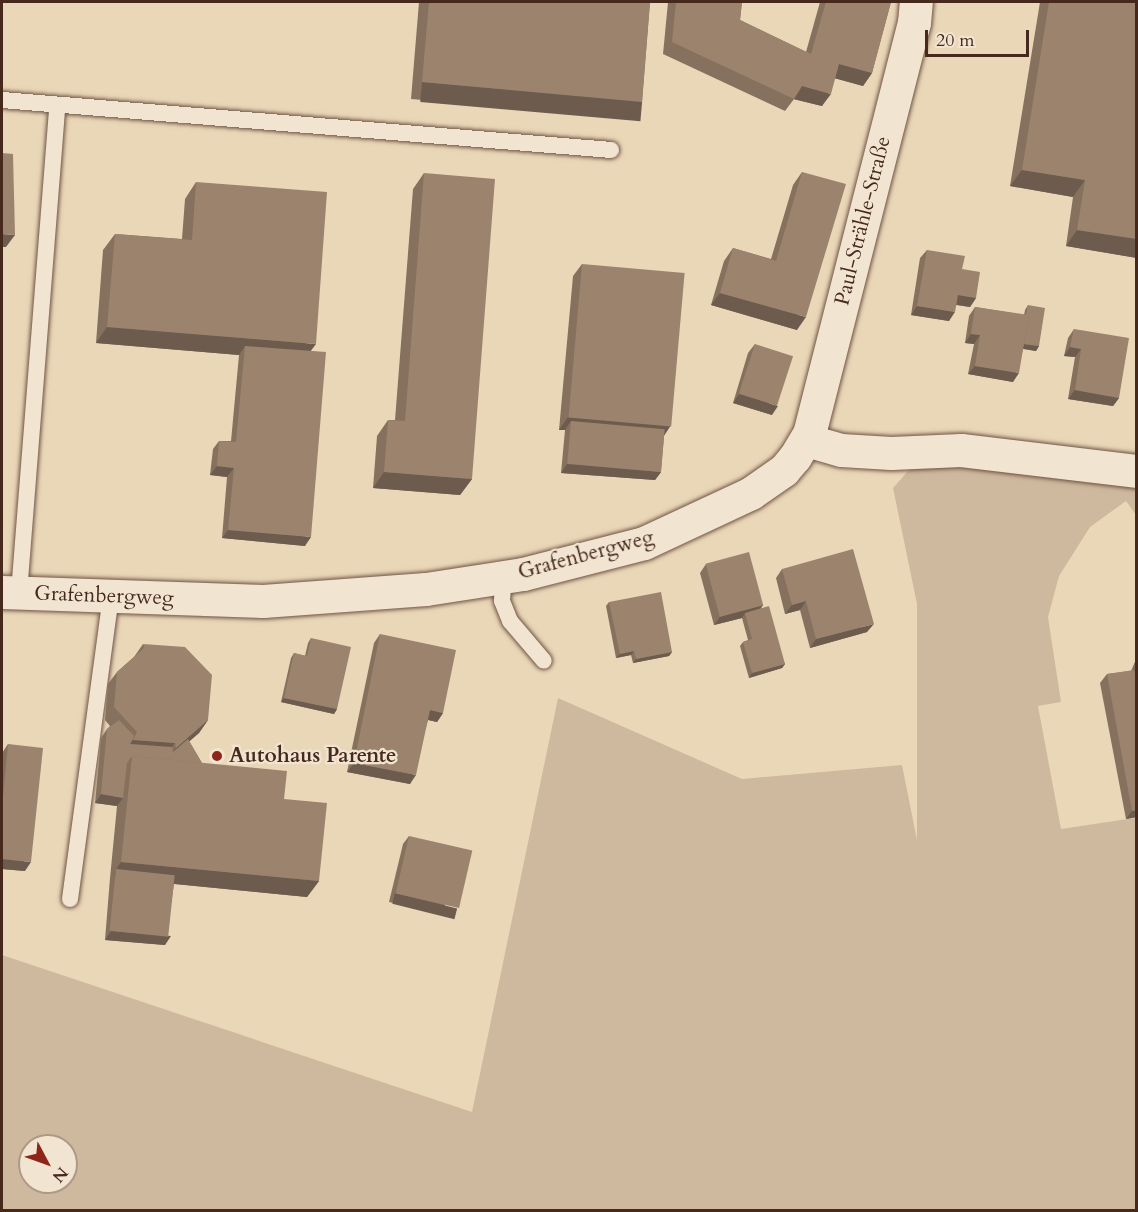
<!DOCTYPE html>
<meta charset="utf-8">
<style>
body{margin:0}
#map{position:relative;width:1138px;height:1212px;overflow:hidden;background:#ead7b8;font-family:Cardo,serif}
div>[style]{position:absolute}
[style*='--x']{left:calc(var(--x)*1px);top:calc(var(--y)*1px);width:calc(var(--w)*1px);rotate:calc(var(--a)*1deg)}
.green>*{inset:0;background:#ceb99e}
.roads{filter:drop-shadow(0 0 2px #705444) drop-shadow(0 0 2px #705444)}
.service>*{height:16px;margin:-8px;padding:0 8px;transform-origin:8px;border-radius:8px;background:#f1e5d1}
.minor>*{height:33px;margin:-16.5px;padding:0 16.5px;transform-origin:16.5px;border-radius:16.5px;background:#f1e5d1}
.wall>*{inset:0;background:#86715f}
.shaded-wall>*{inset:0;background:#6d5c4d;transform-origin:0 0}
.building>*{inset:0;background:#9c836e;transform-origin:0 0}
.dots>*{width:16px;height:16px;translate:-50% -50%;box-sizing:border-box;border:3px solid #f1e5d1;border-radius:50%}
span{translate:-50% -50%;white-space:nowrap;text-align:center;line-height:1.15;-webkit-text-stroke:4.5px #f1e5d1;paint-order:stroke}
.street-label{font-size:21px;color:#47281d}
.poi-label{font-size:21px;color:#47281d;font-weight:700}
.left{translate:0 -50%;text-align:left}
.frame{position:absolute;inset:0;border:3px solid #47281d;pointer-events:none}
.north{position:absolute;left:18px;top:1134px;width:60px;height:60px;box-sizing:border-box;background:#f1e5d1;border:2px solid #ad9989;border-radius:50%;rotate:131deg;font-size:16px;font-weight:700;line-height:24px;text-align:center;color:#47281d}
.north::after{content:'';display:block;margin:auto;width:21px;height:27px;background:#8f2418;clip-path:polygon(50% 0,100% 100%,50% 72%,0 100%)}
.scale{position:absolute;left:925px;top:30px;width:104px;height:27px;box-sizing:border-box;border:3px solid #47281d;border-top:0;padding-left:8px;font-size:18px;line-height:21px;white-space:nowrap;color:#47281d;-webkit-text-stroke:4px #f1e5d1;paint-order:stroke}
</style>
<div id="map">
<div class="green">
<div style="clip-path:polygon(evenodd,917px 461px,1136px 484px,1136px 515px,1126px 501px,1090px 527px,1059px 576px,1048px 617px,1061px 702px,1038px 706px,1061px 829px,1134px 818px,1136px 820px,1136px 1210px,2px 1210px,2px 955px,472px 1112px,558px 698px,742px 779px,902px 765px,917px 840px,917px 604px,893px 488px,917px 461px,30px 1146px,66px 1146px,66px 1182px,30px 1182px,30px 1146px)"></div>
</div>
<div class="roads">
<div class="service">
<div style="--x:2;--y:100;--w:611;--a:4.69"></div>
<div style="--x:504;--y:577;--w:24;--a:95"></div>
<div style="--x:502;--y:601;--w:22;--a:68"></div>
<div style="--x:510;--y:621;--w:52;--a:49.6"></div>
<div style="--x:19;--y:593;--w:488;--a:-85.5"></div>
<div style="--x:70;--y:899;--w:306;--a:-82.3"></div>
</div>
<div class="minor">
<div style="--x:806;--y:440;--w:36;--a:16"></div>
<div style="--x:841;--y:450;--w:50;--a:3.4"></div>
<div style="--x:891;--y:453;--w:70;--a:-2.5"></div>
<div style="--x:961;--y:450;--w:176;--a:6.8"></div>
<div style="--x:2;--y:592;--w:261;--a:2"></div>
<div style="--x:263;--y:601;--w:163;--a:-4.2"></div>
<div style="--x:426;--y:589;--w:98;--a:-8.8"></div>
<div style="--x:523;--y:574;--w:125;--a:-14.4"></div>
<div style="--x:644;--y:543;--w:118;--a:-25"></div>
<div style="--x:751;--y:493;--w:40;--a:-34.9"></div>
<div style="--x:784;--y:470;--w:17;--a:-50"></div>
<div style="--x:795;--y:457;--w:27;--a:-59"></div>
<div style="--x:809;--y:434;--w:424;--a:-75.7"></div>
<div style="--x:914;--y:23;--w:21;--a:-85"></div>
</div>
</div>
<div class="wall">
<div style="clip-path:polygon(419px 2px,650px 2px,642px 102px,631px 118px,411px 99px)"></div>
<div style="clip-path:polygon(668px 2px,742px 2px,740px 20px,806px 52px,820px 2px,891px 2px,872px 73px,863px 86px,835px 78px,822px 106px,794px 99px,785px 111px,663px 54px)"></div>
<div style="clip-path:polygon(1040px 2px,1137px 2px,1137px 258px,1066px 246px,1073px 197px,1010px 186px)"></div>
<div style="clip-path:polygon(802px 172px,797px 330px,711px 305px,724px 261px,733px 248px,771px 259px,793px 185px)"></div>
<div style="clip-path:polygon(424px 173px,472px 479px,460px 495px,373px 488px,377px 436px,388px 420px,395px 420px,413px 189px)"></div>
<div style="clip-path:polygon(196px 182px,311px 351px,305px 546px,222px 538px,227px 477px,210px 475px,213px 449px,219px 441px,231px 441px,239px 355px,96px 343px,103px 250px,115px 234px,182px 239px,185px 199px)"></div>
<div style="clip-path:polygon(927px 250px,962px 269px,976px 298px,970px 307px,956px 305px,949px 321px,911px 315px,920px 258px)"></div>
<div style="clip-path:polygon(582px 264px,671px 425px,664px 436px,661px 472px,655px 480px,561px 473px,565px 430px,559px 430px,573px 276px)"></div>
<div style="clip-path:polygon(1028px 305px,1039px 346px,1036px 351px,1023px 349px,1013px 382px,968px 374px,974px 344px,965px 343px,969px 316px,975px 307px,1024px 315px,1025px 310px)"></div>
<div style="clip-path:polygon(1074px 329px,1119px 398px,1113px 406px,1068px 399px,1075px 357px,1064px 356px,1068px 338px)"></div>
<div style="clip-path:polygon(755px 344px,772px 415px,733px 403px,748px 353px)"></div>
<div style="clip-path:polygon(706px 564px,763px 605px,760px 609px,785px 664px,782px 668px,749px 678px,740px 646px,743px 642px,748px 640px,742px 618px,714px 625px,700px 573px)"></div>
<div style="clip-path:polygon(782px 569px,867px 632px,810px 648px,800px 610px,785px 614px,776px 578px)"></div>
<div style="clip-path:polygon(609px 602px,672px 652px,669px 656px,633px 663px,631px 655px,616px 658px,606px 606px)"></div>
<div style="clip-path:polygon(380px 634px,443px 713px,437px 722px,428px 720px,410px 784px,347px 772px,374px 643px)"></div>
<div style="clip-path:polygon(311px 638px,337px 709px,334px 714px,281px 702px,291px 658px,294px 653px,305px 656px,308px 643px)"></div>
<div style="clip-path:polygon(143px 644px,208px 720px,199px 733px,189px 741px,202px 763px,284px 799px,319px 881px,307px 897px,174px 884px,165px 945px,105px 940px,110px 878px,117px 806px,95px 803px,101px 738px,107px 729px,110px 726px,105px 720px,108px 684px,117px 672px,134px 657px)"></div>
<div style="clip-path:polygon(1137px 657px,1137px 817px,1126px 819px,1100px 683px,1107px 674px,1131px 671px)"></div>
<div style="clip-path:polygon(8px 744px,25px 871px,2px 869px,2px 753px)"></div>
<div style="clip-path:polygon(409px 836px,451px 917px,389px 902px,403px 844px)"></div>
</div>
<div class="shaded-wall">
<div style="clip-path:polygon(839px 64px,872px 73px,863px 86px,830px 77px)"></div>
<div style="left:422px;top:82px;width:221px;height:20px;rotate:5deg"></div>
<div style="clip-path:polygon(802px 86px,831px 94px,822px 106px,793px 99px)"></div>
<div style="clip-path:polygon(1022px 170px,1085px 180px,1073px 197px,1010px 186px)"></div>
<div style="clip-path:polygon(1077px 230px,1137px 239px,1137px 258px,1066px 246px)"></div>
<div style="clip-path:polygon(2px 234px,15px 235px,6px 247px,2px 247px)"></div>
<div style="clip-path:polygon(720px 293px,806px 317px,797px 330px,711px 305px)"></div>
<div style="clip-path:polygon(958px 295px,976px 298px,970px 307px,952px 304px)"></div>
<div style="clip-path:polygon(917px 306px,955px 312px,949px 321px,911px 315px)"></div>
<div style="clip-path:polygon(107px 327px,316px 344px,304px 360px,245px 346px,239px 355px,96px 343px)"></div>
<div style="clip-path:polygon(971px 334px,980px 335px,974px 344px,965px 343px)"></div>
<div style="clip-path:polygon(1022px 344px,1039px 346px,1036px 351px,1019px 348px)"></div>
<div style="clip-path:polygon(1070px 347px,1081px 349px,1075px 357px,1064px 356px)"></div>
<div style="clip-path:polygon(975px 366px,1019px 373px,1013px 382px,968px 374px)"></div>
<div style="clip-path:polygon(1075px 390px,1119px 398px,1113px 406px,1068px 399px)"></div>
<div style="clip-path:polygon(739px 394px,778px 406px,772px 415px,733px 403px)"></div>
<div style="clip-path:polygon(568px 417px,671px 425px,662px 438px,571px 421px,565px 430px,559px 430px)"></div>
<div style="clip-path:polygon(567px 464px,661px 472px,655px 480px,561px 473px)"></div>
<div style="clip-path:polygon(217px 466px,234px 468px,227px 477px,210px 475px)"></div>
<div style="clip-path:polygon(384px 472px,472px 479px,460px 495px,373px 488px)"></div>
<div style="clip-path:polygon(228px 530px,311px 537px,305px 546px,222px 538px)"></div>
<div style="clip-path:polygon(806px 601px,800px 610px,785px 614px,792px 605px)"></div>
<div style="clip-path:polygon(763px 605px,757px 614px,745px 613px,742px 618px,714px 625px,720px 617px)"></div>
<div style="clip-path:polygon(874px 624px,867px 632px,810px 648px,816px 639px)"></div>
<div style="clip-path:polygon(634px 651px,631px 655px,616px 658px,620px 654px)"></div>
<div style="clip-path:polygon(672px 652px,669px 656px,633px 663px,636px 659px)"></div>
<div style="clip-path:polygon(785px 664px,782px 668px,749px 678px,752px 673px)"></div>
<div style="clip-path:polygon(284px 698px,337px 709px,334px 714px,281px 702px)"></div>
<div style="clip-path:polygon(430px 710px,443px 713px,437px 722px,424px 719px)"></div>
<div style="clip-path:polygon(208px 720px,199px 733px,167px 761px,176px 748px)"></div>
<div style="clip-path:polygon(133px 740px,175px 743px,166px 755px,124px 753px)"></div>
<div style="clip-path:polygon(354px 763px,416px 775px,410px 784px,347px 772px)"></div>
<div style="clip-path:polygon(101px 794px,123px 798px,117px 806px,95px 803px)"></div>
<div style="clip-path:polygon(1137px 810px,1137px 817px,1126px 819px,1132px 811px)"></div>
<div style="clip-path:polygon(2px 859px,31px 862px,25px 871px,2px 869px)"></div>
<div style="clip-path:polygon(121px 862px,319px 881px,307px 897px,115px 878px,116px 869px,110px 878px)"></div>
<div style="left:395px;top:893px;width:64px;height:11px;rotate:14deg"></div>
<div style="clip-path:polygon(111px 931px,171px 936px,165px 945px,105px 940px)"></div>
</div>
<div class="building">
<div style="clip-path:polygon(429px 2px,650px 2px,642px 102px,422px 82px)"></div>
<div style="clip-path:polygon(676px 2px,742px 2px,740px 20px,811px 54px,826px 2px,891px 2px,872px 73px,839px 64px,831px 94px,802px 86px,794px 99px,672px 42px)"></div>
<div style="clip-path:polygon(1049px 2px,1137px 2px,1137px 239px,1077px 230px,1085px 180px,1022px 170px)"></div>
<div style="clip-path:polygon(2px 153px,13px 154px,15px 235px,2px 234px)"></div>
<div style="clip-path:polygon(802px 172px,846px 184px,806px 317px,720px 293px,733px 248px,776px 261px)"></div>
<div style="clip-path:polygon(424px 173px,495px 179px,472px 479px,384px 472px,388px 420px,405px 421px)"></div>
<div style="clip-path:polygon(196px 182px,327px 192px,316px 344px,107px 327px,115px 234px,192px 240px)"></div>
<div style="clip-path:polygon(927px 250px,965px 256px,962px 269px,980px 272px,976px 298px,958px 295px,955px 312px,917px 306px)"></div>
<div style="left:582px;top:264px;width:103px;height:154px;rotate:5deg"></div>
<div style="clip-path:polygon(1028px 305px,1045px 308px,1039px 346px,1024px 344px,1029px 315px,1026px 315px)"></div>
<div style="clip-path:polygon(975px 307px,1029px 315px,1019px 373px,975px 366px,980px 335px,971px 334px)"></div>
<div style="clip-path:polygon(1074px 329px,1129px 338px,1119px 398px,1075px 390px,1081px 349px,1070px 347px)"></div>
<div style="left:755px;top:344px;width:40px;height:52px;rotate:18deg"></div>
<div style="clip-path:polygon(245px 346px,326px 352px,311px 537px,228px 530px,234px 468px,217px 466px,219px 441px,236px 442px)"></div>
<div style="left:571px;top:421px;width:94px;height:43px;rotate:5deg"></div>
<div style="clip-path:polygon(853px 549px,874px 624px,816px 639px,806px 601px,792px 605px,782px 569px)"></div>
<div style="left:749px;top:552px;width:55px;height:45px;rotate:75deg"></div>
<div style="clip-path:polygon(661px 592px,672px 652px,636px 659px,634px 651px,620px 654px,609px 602px)"></div>
<div style="clip-path:polygon(769px 606px,785px 664px,752px 673px,743px 642px,752px 639px,745px 613px)"></div>
<div style="clip-path:polygon(380px 634px,456px 650px,443px 713px,430px 710px,416px 775px,354px 763px)"></div>
<div style="clip-path:polygon(311px 638px,351px 647px,337px 709px,284px 698px,294px 653px,307px 656px)"></div>
<div style="clip-path:polygon(143px 644px,185px 647px,212px 675px,208px 720px,176px 748px,175px 743px,133px 740px,137px 732px,114px 707px,117px 672px,144px 648px)"></div>
<div style="clip-path:polygon(1134px 670px,1137px 683px,1137px 810px,1132px 811px,1107px 674px)"></div>
<div style="clip-path:polygon(119px 720px,134px 736px,130px 744px,172px 747px,173px 752px,188px 739px,202px 763px,132px 756px,127px 763px,123px 798px,101px 794px,107px 729px)"></div>
<div style="clip-path:polygon(8px 744px,43px 748px,31px 862px,2px 859px,2px 807px)"></div>
<div style="clip-path:polygon(132px 756px,287px 771px,284px 799px,327px 803px,319px 881px,121px 862px)"></div>
<div style="left:409px;top:836px;width:65px;height:59px;rotate:13deg"></div>
<div style="left:116px;top:869px;width:59px;height:62px;rotate:6deg"></div>
</div>
<div class="dots">
<div style="left:217px;top:756px;background:#8f2418"></div>
</div>
<div class="street-label">
<span style="left:863px;top:221px;rotate:-76deg">Paul-Strähle-Straße</span>
<span style="left:586px;top:555px;rotate:-15deg">Grafenbergweg</span>
<span style="left:104px;top:596px;rotate:2deg">Grafenbergweg</span>
</div>
<div class="poi-label">
<span class="left" style="left:229px;top:756px">Autohaus Parente</span>
</div>
<div class="frame"></div>
<div class="north">N</div>
<div class="scale">20 m</div>
</div>
